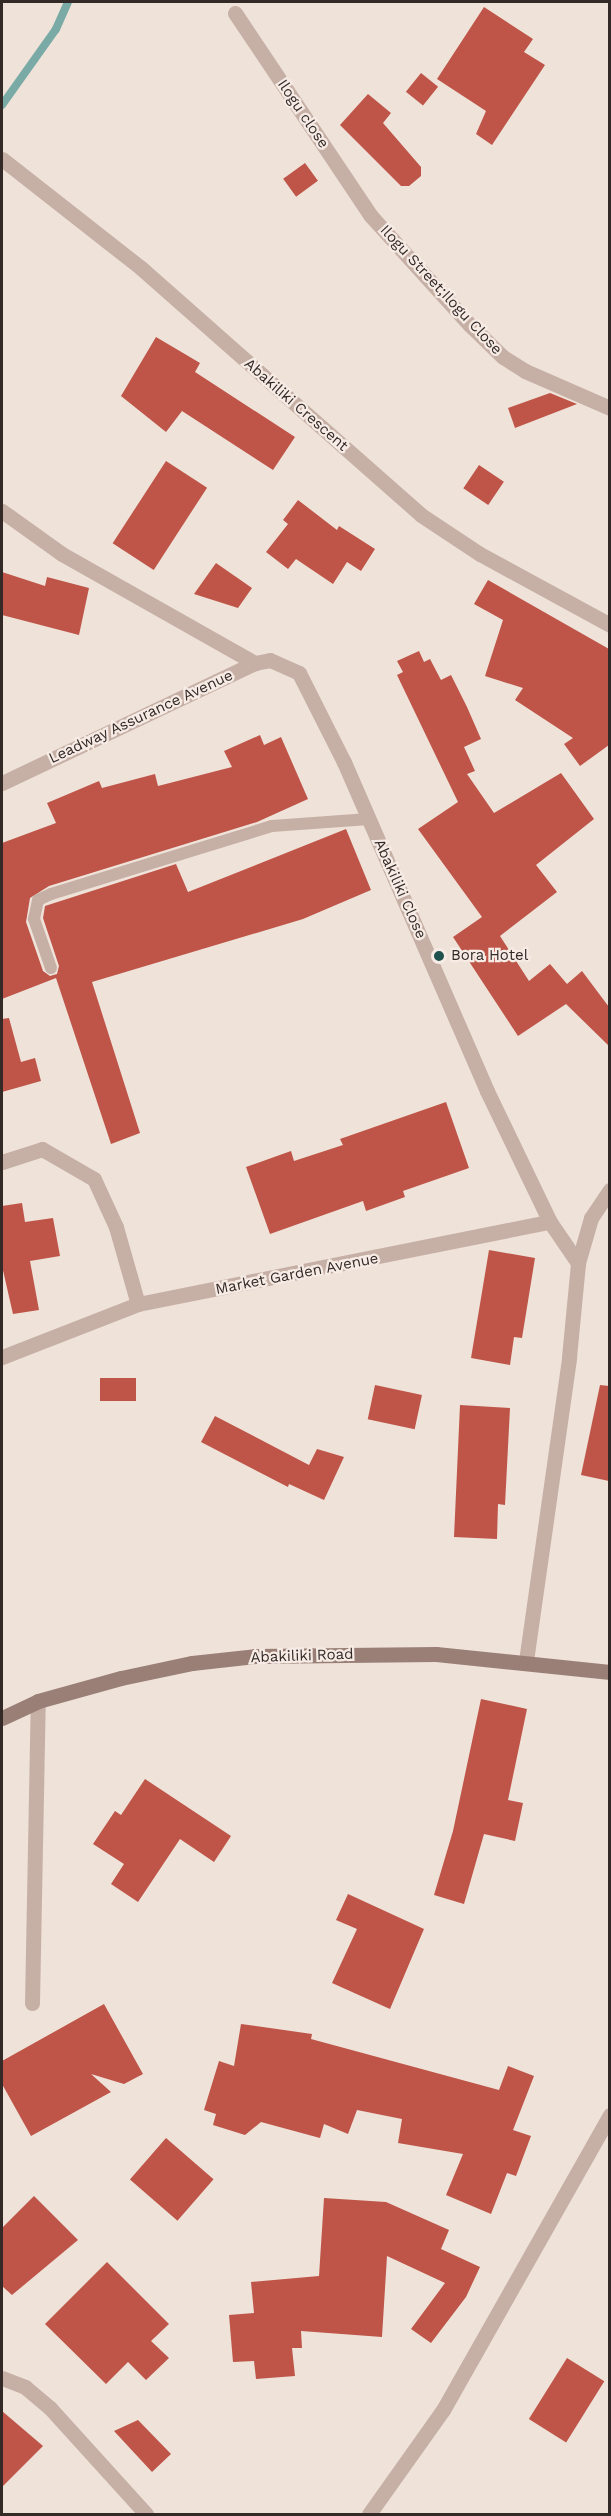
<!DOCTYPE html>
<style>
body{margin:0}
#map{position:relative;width:611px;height:2516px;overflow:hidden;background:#efe2d9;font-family:"Work Sans",sans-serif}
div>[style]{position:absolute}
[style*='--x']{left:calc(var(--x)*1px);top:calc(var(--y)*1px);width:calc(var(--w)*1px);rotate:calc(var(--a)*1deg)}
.stream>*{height:8px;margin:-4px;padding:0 4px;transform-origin:4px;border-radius:4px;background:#7aaaa6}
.building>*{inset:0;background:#be5548;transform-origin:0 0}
.lane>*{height:12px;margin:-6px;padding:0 6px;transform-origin:6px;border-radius:6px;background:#c6b0a6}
.street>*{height:15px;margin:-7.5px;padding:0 7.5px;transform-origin:7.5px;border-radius:7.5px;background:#c6b0a6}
.secondary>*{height:15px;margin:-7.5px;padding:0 7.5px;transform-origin:7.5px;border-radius:7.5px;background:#9a7f77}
.dots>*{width:16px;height:16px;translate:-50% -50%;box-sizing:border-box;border:3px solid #f7ece5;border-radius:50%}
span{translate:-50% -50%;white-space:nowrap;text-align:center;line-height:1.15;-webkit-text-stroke:4.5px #f7ece5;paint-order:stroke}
.street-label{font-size:15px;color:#332926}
.poi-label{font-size:15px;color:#332926}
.left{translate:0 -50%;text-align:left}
.frame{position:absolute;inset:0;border:3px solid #332926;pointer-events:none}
</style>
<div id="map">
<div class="stream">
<div style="--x:2;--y:105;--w:93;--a:-54.6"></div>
<div style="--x:56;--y:29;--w:30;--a:-66"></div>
</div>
<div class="building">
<div style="clip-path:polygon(484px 7px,533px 39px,524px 52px,545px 65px,492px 145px,476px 134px,486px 111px,437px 79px)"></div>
<div style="left:421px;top:73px;width:22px;height:24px;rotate:39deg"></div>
<div style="clip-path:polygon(368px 94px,391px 113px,383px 123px,421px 167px,421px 176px,409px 186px,401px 186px,340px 125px)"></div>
<div style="left:305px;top:163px;width:22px;height:27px;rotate:54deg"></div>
<div style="clip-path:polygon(156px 337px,200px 363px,195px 372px,295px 437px,273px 470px,182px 411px,166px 432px,121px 396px)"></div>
<div style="clip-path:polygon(550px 393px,577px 404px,515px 428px,508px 408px)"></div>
<div style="left:166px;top:461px;width:49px;height:98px;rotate:33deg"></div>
<div style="left:479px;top:465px;width:30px;height:28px;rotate:34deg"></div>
<div style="clip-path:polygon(298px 500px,337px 530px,339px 526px,375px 549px,361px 571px,347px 562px,333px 584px,296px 559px,288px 569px,266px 552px,288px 524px,283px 520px)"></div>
<div style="clip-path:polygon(216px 563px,252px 588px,238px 608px,194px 594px)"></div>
<div style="clip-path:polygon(2px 572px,45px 586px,47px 577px,89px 588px,79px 635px,2px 615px)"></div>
<div style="clip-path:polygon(488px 580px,609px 649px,609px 745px,580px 766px,564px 744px,573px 738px,515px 700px,523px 688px,485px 676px,503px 620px,474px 604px)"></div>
<div style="clip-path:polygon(419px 651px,424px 662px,430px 659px,441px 680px,451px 675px,467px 707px,481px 739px,464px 747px,475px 771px,467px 774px,494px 813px,561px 773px,594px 819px,536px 865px,557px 892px,500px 936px,529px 981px,550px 964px,567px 984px,582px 971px,609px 1007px,609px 1046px,566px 1004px,518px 1036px,453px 937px,482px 917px,418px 829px,458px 802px,397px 675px,403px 672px,397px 661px)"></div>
<div style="clip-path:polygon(260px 735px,264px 745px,281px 737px,308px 799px,257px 822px,49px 886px,30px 898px,26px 922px,43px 971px,50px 976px,57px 974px,59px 966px,43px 918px,45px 906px,176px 864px,188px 892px,346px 829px,371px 890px,303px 919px,92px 982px,140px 1133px,111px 1144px,56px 978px,2px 999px,2px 843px,56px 823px,47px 803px,99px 781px,102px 788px,155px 774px,158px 786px,232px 767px,224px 751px)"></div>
<div style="clip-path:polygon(9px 1018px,21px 1062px,35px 1058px,41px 1081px,2px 1092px,2px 1019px)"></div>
<div style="clip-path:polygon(446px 1102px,469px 1168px,403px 1191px,405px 1197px,366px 1211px,363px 1201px,270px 1234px,246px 1167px,291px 1151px,294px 1161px,343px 1145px,340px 1139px)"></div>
<div style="clip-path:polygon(22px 1203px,25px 1222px,53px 1218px,60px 1256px,30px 1261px,39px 1310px,13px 1314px,2px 1266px,2px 1206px)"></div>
<div style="clip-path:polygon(489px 1250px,535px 1258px,522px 1338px,514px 1337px,510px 1365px,471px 1358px)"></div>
<div style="left:100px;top:1378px;width:36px;height:23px"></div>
<div style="left:375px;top:1385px;width:48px;height:35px;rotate:12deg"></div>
<div style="clip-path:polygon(600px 1385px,609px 1386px,609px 1481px,581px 1475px)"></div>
<div style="clip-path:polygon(460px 1405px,510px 1408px,505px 1505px,498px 1504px,497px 1539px,454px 1537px)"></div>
<div style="clip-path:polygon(215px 1416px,309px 1465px,317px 1449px,344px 1457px,324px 1500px,289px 1484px,288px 1487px,201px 1442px)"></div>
<div style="clip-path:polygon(481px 1699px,527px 1709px,508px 1800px,523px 1803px,515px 1841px,484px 1834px,464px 1904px,434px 1895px,453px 1831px)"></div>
<div style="clip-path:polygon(145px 1779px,231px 1836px,214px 1862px,180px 1839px,138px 1902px,111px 1884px,124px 1864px,93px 1844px,115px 1811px,121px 1815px)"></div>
<div style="clip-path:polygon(348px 1894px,424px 1929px,390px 2009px,332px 1983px,357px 1929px,336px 1920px)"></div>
<div style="clip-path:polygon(104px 2004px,143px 2074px,124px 2084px,91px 2074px,111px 2092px,31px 2136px,2px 2084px,2px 2061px)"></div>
<div style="clip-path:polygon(241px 2024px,312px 2034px,311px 2039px,499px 2090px,508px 2066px,534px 2076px,513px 2130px,531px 2136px,516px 2176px,507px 2173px,491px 2214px,446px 2195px,463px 2154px,398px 2143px,402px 2119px,357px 2110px,348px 2134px,324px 2124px,320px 2138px,261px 2122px,245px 2135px,213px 2125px,216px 2114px,204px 2110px,219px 2061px,234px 2066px)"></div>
<div style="left:166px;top:2138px;width:63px;height:55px;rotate:41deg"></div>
<div style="clip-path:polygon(34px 2196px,78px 2240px,12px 2295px,2px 2286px,2px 2228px)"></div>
<div style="clip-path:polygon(324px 2198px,386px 2202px,449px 2230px,441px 2249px,480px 2267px,466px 2297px,431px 2343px,411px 2329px,445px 2283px,387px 2256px,382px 2337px,301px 2331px,302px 2348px,292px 2348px,295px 2376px,256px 2379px,254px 2361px,233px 2362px,229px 2315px,254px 2313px,251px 2282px,319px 2276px)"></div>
<div style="clip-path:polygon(107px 2262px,169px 2324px,151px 2341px,169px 2358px,146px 2380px,128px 2362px,106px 2384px,45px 2324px)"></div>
<div style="left:567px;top:2358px;width:44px;height:72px;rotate:32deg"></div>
<div style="clip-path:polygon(2px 2411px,43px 2446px,2px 2487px)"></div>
<div style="clip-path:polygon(138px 2420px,171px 2454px,152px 2472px,114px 2431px)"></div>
</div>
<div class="lane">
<div style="--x:51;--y:968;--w:52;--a:-109.1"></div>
<div style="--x:34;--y:919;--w:19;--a:-78"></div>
<div style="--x:38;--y:900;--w:14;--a:-25"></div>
<div style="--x:51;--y:894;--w:231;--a:-17.1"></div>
<div style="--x:272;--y:826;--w:97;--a:-4.1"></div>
</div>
<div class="street">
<div style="--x:235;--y:13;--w:244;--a:56.2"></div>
<div style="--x:371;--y:216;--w:147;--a:47.8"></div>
<div style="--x:470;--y:325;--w:46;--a:44.1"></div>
<div style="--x:503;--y:357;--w:26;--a:32"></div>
<div style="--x:525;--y:371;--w:93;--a:23.5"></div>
<div style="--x:2;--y:159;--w:177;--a:38.1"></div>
<div style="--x:141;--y:268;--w:373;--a:41.4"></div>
<div style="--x:421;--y:515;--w:71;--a:33.5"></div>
<div style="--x:480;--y:554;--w:148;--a:28.6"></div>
<div style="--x:2;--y:511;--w:74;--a:35.6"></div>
<div style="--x:62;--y:554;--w:222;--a:29.5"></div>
<div style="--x:2;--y:783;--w:280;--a:-25.4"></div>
<div style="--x:255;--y:663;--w:15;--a:-11"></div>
<div style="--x:270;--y:660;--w:32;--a:24"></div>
<div style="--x:299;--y:673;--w:100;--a:63.2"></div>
<div style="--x:344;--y:762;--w:359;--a:66.5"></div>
<div style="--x:487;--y:1091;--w:145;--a:64.3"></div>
<div style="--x:2;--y:1162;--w:42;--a:-18"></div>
<div style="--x:42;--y:1149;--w:60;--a:30"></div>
<div style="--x:94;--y:1179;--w:53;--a:65.4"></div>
<div style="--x:116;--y:1227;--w:80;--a:74.1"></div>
<div style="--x:2;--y:1357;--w:146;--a:-21.3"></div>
<div style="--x:138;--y:1304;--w:420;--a:-11.3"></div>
<div style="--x:550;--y:1222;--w:50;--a:55.7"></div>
<div style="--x:526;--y:1661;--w:307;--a:-81.9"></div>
<div style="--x:569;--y:1357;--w:94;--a:-84.5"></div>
<div style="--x:578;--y:1263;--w:47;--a:-73.9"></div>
<div style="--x:591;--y:1218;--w:34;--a:-56"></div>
<div style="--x:32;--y:2003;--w:302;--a:-88.9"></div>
<div style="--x:2;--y:2378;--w:25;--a:21"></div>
<div style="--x:25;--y:2387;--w:33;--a:40"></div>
<div style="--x:50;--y:2408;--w:143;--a:47.8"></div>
<div style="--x:369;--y:2514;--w:128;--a:-54.6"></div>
<div style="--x:443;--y:2410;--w:339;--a:-60.5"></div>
</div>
<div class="secondary">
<div style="--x:2;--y:1718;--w:40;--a:-25"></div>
<div style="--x:38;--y:1701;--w:86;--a:-15.5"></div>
<div style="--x:121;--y:1678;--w:73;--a:-11.9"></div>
<div style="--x:192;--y:1663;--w:63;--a:-6.3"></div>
<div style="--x:255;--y:1656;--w:181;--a:-0.6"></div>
<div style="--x:436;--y:1654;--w:175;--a:5.9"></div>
</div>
<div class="dots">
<div style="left:439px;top:956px;background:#1f514e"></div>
</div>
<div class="street-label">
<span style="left:303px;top:114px;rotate:56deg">Ilogu close</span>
<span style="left:441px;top:290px;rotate:47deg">Ilogu Street;Ilogu Close</span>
<span style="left:296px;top:405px;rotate:41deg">Abakiliki Crescent</span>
<span style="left:141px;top:717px;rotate:-25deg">Leadway Assurance Avenue</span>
<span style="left:400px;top:889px;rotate:66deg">Abakiliki Close</span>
<span style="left:297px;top:1274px;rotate:-11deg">Market Garden Avenue</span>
<span style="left:302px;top:1656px;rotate:-2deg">Abakiliki Road</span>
</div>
<div class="poi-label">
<span class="left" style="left:451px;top:956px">Bora Hotel</span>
</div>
<div class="frame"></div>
</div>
